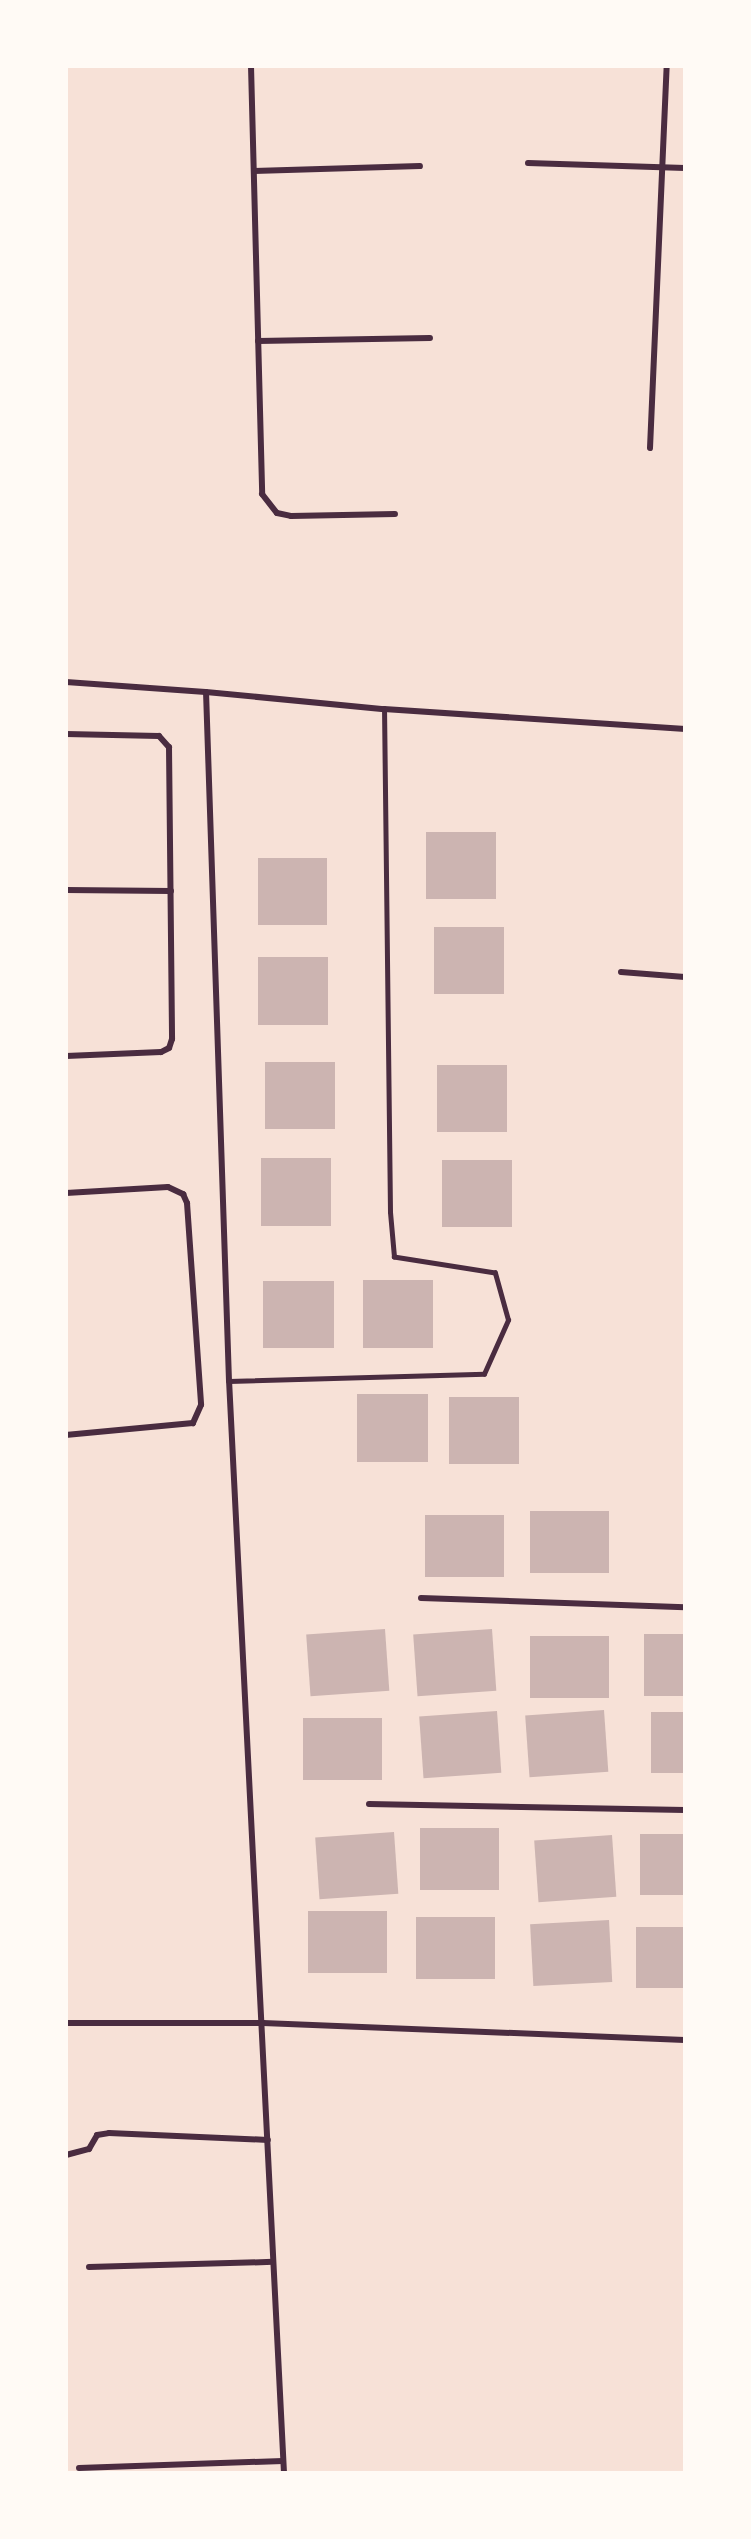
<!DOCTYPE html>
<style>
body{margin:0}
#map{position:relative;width:751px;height:2539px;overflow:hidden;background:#f7e1d7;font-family:"Fira Sans",sans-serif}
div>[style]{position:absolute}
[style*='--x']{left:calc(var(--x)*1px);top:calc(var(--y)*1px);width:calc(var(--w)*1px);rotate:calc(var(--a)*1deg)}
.building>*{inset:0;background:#ccb4b1;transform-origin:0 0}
.service>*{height:4.5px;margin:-2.25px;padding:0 2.25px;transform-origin:2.25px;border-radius:2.25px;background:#4a2c40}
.minor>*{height:6px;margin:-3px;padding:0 3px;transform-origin:3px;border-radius:3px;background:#4a2c40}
span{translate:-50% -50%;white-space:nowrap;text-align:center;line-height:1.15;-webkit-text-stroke:4.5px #fffaf5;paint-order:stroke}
.frame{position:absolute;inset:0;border:68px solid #fffaf5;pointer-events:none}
</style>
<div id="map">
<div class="building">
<div style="left:426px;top:832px;width:70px;height:67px"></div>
<div style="left:258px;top:858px;width:69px;height:67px"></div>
<div style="left:434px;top:927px;width:70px;height:67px"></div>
<div style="left:258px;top:957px;width:70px;height:68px"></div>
<div style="left:265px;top:1062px;width:70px;height:67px"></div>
<div style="left:437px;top:1065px;width:70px;height:67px"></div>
<div style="left:261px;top:1158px;width:70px;height:68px"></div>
<div style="left:442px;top:1160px;width:70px;height:67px"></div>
<div style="left:363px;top:1280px;width:70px;height:68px"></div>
<div style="left:263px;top:1281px;width:71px;height:67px"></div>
<div style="left:357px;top:1394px;width:71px;height:68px"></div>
<div style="left:449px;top:1397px;width:70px;height:67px"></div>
<div style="left:530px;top:1511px;width:79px;height:62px"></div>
<div style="left:425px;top:1515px;width:79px;height:62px"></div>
<div style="left:385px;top:1629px;width:62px;height:79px;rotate:86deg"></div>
<div style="left:492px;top:1629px;width:62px;height:79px;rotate:86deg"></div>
<div style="left:644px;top:1634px;width:41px;height:62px"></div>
<div style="left:530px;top:1636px;width:79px;height:62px"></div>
<div style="left:604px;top:1710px;width:62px;height:79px;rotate:86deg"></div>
<div style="left:497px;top:1711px;width:62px;height:78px;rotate:86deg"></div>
<div style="left:651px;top:1712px;width:34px;height:61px"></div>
<div style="left:303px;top:1718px;width:79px;height:62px"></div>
<div style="left:420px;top:1828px;width:79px;height:62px"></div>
<div style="left:394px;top:1832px;width:62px;height:79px;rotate:86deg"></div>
<div style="left:640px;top:1834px;width:45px;height:61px"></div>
<div style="left:612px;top:1835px;width:62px;height:78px;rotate:86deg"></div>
<div style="left:308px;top:1911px;width:79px;height:62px"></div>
<div style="left:416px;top:1917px;width:79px;height:62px"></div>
<div style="left:609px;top:1920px;width:62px;height:79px;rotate:87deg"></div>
<div style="left:636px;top:1927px;width:49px;height:61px"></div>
</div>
<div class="service">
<div style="--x:229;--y:1381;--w:255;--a:-1.6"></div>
<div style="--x:484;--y:1374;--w:59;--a:-66"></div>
<div style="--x:508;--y:1320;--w:49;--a:-105.5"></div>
<div style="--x:495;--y:1273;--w:102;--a:-171"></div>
<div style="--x:394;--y:1257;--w:45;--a:-95.1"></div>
<div style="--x:390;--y:1212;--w:503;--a:-90.68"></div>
</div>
<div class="minor">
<div style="--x:251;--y:66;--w:428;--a:88.5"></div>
<div style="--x:262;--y:494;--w:24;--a:52"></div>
<div style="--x:277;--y:513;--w:14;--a:12"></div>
<div style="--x:291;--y:516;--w:104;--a:-1.1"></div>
<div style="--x:528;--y:163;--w:157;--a:1.8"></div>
<div style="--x:254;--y:171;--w:166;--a:-1.7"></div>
<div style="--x:258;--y:341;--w:172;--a:-1"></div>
<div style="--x:650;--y:448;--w:382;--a:-87.5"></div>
<div style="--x:66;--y:682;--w:140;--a:4.1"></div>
<div style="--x:66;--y:734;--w:93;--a:1.2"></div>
<div style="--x:159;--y:736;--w:15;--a:48"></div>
<div style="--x:169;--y:747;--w:292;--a:89.4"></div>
<div style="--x:172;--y:1039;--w:9;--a:108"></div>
<div style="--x:169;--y:1048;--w:9;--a:153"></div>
<div style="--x:161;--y:1052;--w:95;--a:177.6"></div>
<div style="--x:66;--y:890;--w:105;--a:0.5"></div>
<div style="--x:621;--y:972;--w:64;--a:4.5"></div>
<div style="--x:66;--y:1193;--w:102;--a:-3.4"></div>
<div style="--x:168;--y:1187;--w:17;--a:25"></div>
<div style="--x:183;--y:1194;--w:10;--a:66"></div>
<div style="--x:187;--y:1203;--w:202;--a:86"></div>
<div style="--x:201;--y:1405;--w:20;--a:114"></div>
<div style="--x:193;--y:1423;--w:128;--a:174.6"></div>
<div style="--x:421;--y:1598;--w:264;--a:2"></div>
<div style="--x:369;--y:1804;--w:316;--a:1.1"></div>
<div style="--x:66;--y:2023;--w:197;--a:0"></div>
<div style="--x:263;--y:2023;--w:422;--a:2.3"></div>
<div style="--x:66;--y:2155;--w:24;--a:-15"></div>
<div style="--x:89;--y:2149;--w:16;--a:-60"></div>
<div style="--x:97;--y:2135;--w:12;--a:-9"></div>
<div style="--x:109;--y:2133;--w:159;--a:2.5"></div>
<div style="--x:89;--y:2267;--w:184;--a:-1.6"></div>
<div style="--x:79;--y:2468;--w:204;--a:-2"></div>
<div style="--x:284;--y:2473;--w:1093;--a:-92.88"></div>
<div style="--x:229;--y:1381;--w:689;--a:-91.91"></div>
<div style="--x:206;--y:692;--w:179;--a:5.5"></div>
<div style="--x:384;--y:709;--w:302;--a:3.8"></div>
</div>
<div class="frame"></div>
</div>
